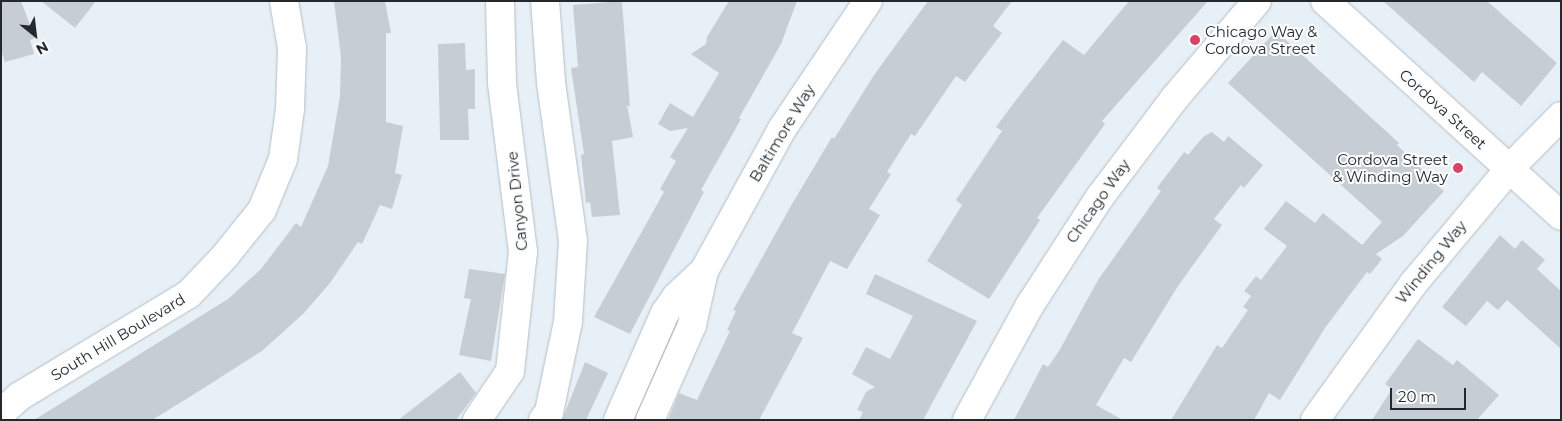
<!DOCTYPE html>
<style>
body{margin:0}
#map{position:relative;width:1562px;height:421px;overflow:hidden;background:#e8f0f7;font-family:Montserrat,sans-serif}
div>[style]{position:absolute}
[style*='--x']{left:calc(var(--x)*1px);top:calc(var(--y)*1px);width:calc(var(--w)*1px);rotate:calc(var(--a)*1deg)}
.building>*{inset:0;background:#c6cdd5}
.roads{filter:drop-shadow(0 0 1px #b5bdc4) drop-shadow(0 0 1px #b5bdc4)}
.minor>*{height:28px;margin:-14px;padding:0 14px;transform-origin:14px;border-radius:14px;background:#fff}
.dots>*{width:14px;height:14px;translate:-50% -50%;box-sizing:border-box;border:2px solid #fbfcfe;border-radius:50%}
span{translate:-50% -50%;white-space:nowrap;text-align:center;line-height:1.15;-webkit-text-stroke:4px #fbfcfe;paint-order:stroke}
.poi-label{font-size:15px;color:#26292c}
.left{translate:0 -50%;text-align:left}
.right{translate:-100% -50%;text-align:right}
.street-label{font-size:15px;color:#26292c}
.frame{position:absolute;inset:0;border:2px solid #26292c;pointer-events:none}
.north{position:absolute;left:10px;top:10px;width:50px;height:50px;-webkit-text-stroke:4px #fbfcfe;paint-order:stroke;rotate:151deg;font-size:14px;font-weight:700;line-height:20px;text-align:center;color:#26292c}
.north::after{content:'';display:block;margin:auto;width:18px;height:22px;background:#26292c;clip-path:polygon(50% 0,100% 100%,50% 72%,0 100%)}
.scale{position:absolute;left:1390px;top:388px;width:76px;height:22px;box-sizing:border-box;border:2px solid #26292c;border-top:0;padding-left:6px;font-size:15px;line-height:18px;white-space:nowrap;color:#26292c;-webkit-text-stroke:4px #fbfcfe;paint-order:stroke}
</style>
<div id="map">
<div class="building">
<div style="clip-path:polygon(1px 1px,21px 1px,35px 38px,30px 40px,34px 54px,5px 62px,1px 50px)"></div>
<div style="clip-path:polygon(41px 1px,96px 1px,75px 28px)"></div>
<div style="clip-path:polygon(334px 1px,385px 1px,391px 33px,386px 33px,386px 122px,403px 126px,395px 173px,402px 175px,392px 209px,380px 205px,362px 244px,358px 242px,330px 283px,304px 313px,262px 351px,188px 398px,152px 420px,34px 420px,228px 299px,261px 269px,296px 223px,301px 227px,328px 166px,340px 96px,341px 57px)"></div>
<div style="clip-path:polygon(622px 1px,630px 107px,627px 105px,633px 137px,612px 141px,620px 215px,592px 217px,590px 202px,586px 203px,581px 155px,584px 154px,571px 68px,578px 67px,573px 5px)"></div>
<div style="clip-path:polygon(729px 1px,797px 1px,781px 44px,739px 118px,741px 119px,701px 190px,704px 192px,630px 334px,594px 317px,664px 192px,660px 189px,676px 161px,670px 157px,688px 128px,670px 131px,658px 124px,670px 103px,693px 117px,719px 73px,691px 54px,706px 44px,707px 37px)"></div>
<div style="clip-path:polygon(928px 1px,1012px 1px,993px 26px,1002px 33px,965px 82px,956px 76px,915px 136px,911px 134px,887px 172px,891px 174px,869px 209px,880px 215px,847px 269px,830px 261px,792px 333px,803px 338px,759px 420px,668px 420px,679px 393px,697px 400px,730px 331px,727px 330px,736px 311px,733px 310px,792px 204px,832px 137px,834px 139px,874px 75px)"></div>
<div style="clip-path:polygon(1129px 1px,1208px 1px,1102px 121px,1105px 124px,1037px 218px,1040px 220px,989px 299px,927px 261px,962px 205px,956px 200px,1002px 131px,996px 127px,1016px 100px,1063px 40px,1084px 55px)"></div>
<div style="clip-path:polygon(1383px 1px,1487px 1px,1557px 63px,1521px 106px,1482px 72px,1474px 82px)"></div>
<div style="clip-path:polygon(1276px 31px,1399px 143px,1397px 145px,1426px 173px,1424px 174px,1444px 191px,1403px 236px,1376px 254px,1382px 259px,1370px 274px,1367px 272px,1325px 328px,1280px 400px,1269px 393px,1254px 420px,1171px 420px,1217px 345px,1222px 348px,1248px 310px,1243px 307px,1251px 296px,1244px 291px,1256px 276px,1261px 280px,1287px 246px,1264px 229px,1286px 201px,1315px 223px,1323px 213px,1362px 245px,1382px 222px,1228px 83px)"></div>
<div style="clip-path:polygon(465px 43px,466px 70px,475px 69px,475px 109px,468px 109px,469px 140px,440px 140px,438px 44px)"></div>
<div style="clip-path:polygon(1212px 132px,1224px 142px,1228px 136px,1263px 165px,1244px 188px,1241px 185px,1214px 219px,1222px 225px,1178px 286px,1131px 362px,1124px 358px,1096px 405px,1123px 420px,1014px 420px,1043px 364px,1048px 367px,1059px 351px,1098px 280px,1161px 191px,1157px 188px,1184px 152px,1188px 155px,1203px 137px)"></div>
<div style="clip-path:polygon(1500px 235px,1515px 249px,1522px 240px,1545px 260px,1537px 269px,1561px 291px,1561px 349px,1507px 300px,1498px 310px,1487px 301px,1466px 326px,1442px 307px)"></div>
<div style="clip-path:polygon(469px 269px,505px 274px,491px 361px,459px 355px,471px 299px,464px 298px)"></div>
<div style="clip-path:polygon(875px 274px,977px 321px,923px 420px,859px 420px,863px 412px,857px 410px,866px 392px,875px 387px,852px 374px,866px 347px,890px 359px,913px 316px,866px 294px)"></div>
<div style="clip-path:polygon(1418px 339px,1453px 365px,1457px 360px,1499px 395px,1477px 420px,1372px 420px,1392px 389px,1385px 384px)"></div>
<div style="clip-path:polygon(585px 362px,608px 373px,586px 420px,562px 420px)"></div>
<div style="clip-path:polygon(460px 372px,476px 393px,456px 420px,398px 420px)"></div>
</div>
<div class="roads">
<div class="minor">
<div style="--x:1325;--y:1;--w:319;--a:42.3"></div>
<div style="--x:1;--y:413;--w:25;--a:-42"></div>
<div style="--x:20;--y:396;--w:197;--a:-31.1"></div>
<div style="--x:189;--y:294;--w:52;--a:-46.5"></div>
<div style="--x:225;--y:256;--w:59;--a:-51.2"></div>
<div style="--x:262;--y:210;--w:55;--a:-67.6"></div>
<div style="--x:283;--y:159;--w:50;--a:-82"></div>
<div style="--x:290;--y:109;--w:61;--a:-88.1"></div>
<div style="--x:292;--y:48;--w:48;--a:-99.7"></div>
<div style="--x:477;--y:420;--w:59;--a:-56"></div>
<div style="--x:510;--y:371;--w:120;--a:-83.8"></div>
<div style="--x:523;--y:252;--w:170;--a:-97.1"></div>
<div style="--x:502;--y:83;--w:82;--a:-91.4"></div>
<div style="--x:543;--y:420;--w:10;--a:-53"></div>
<div style="--x:549;--y:412;--w:92;--a:-78.1"></div>
<div style="--x:568;--y:322;--w:81;--a:-86.5"></div>
<div style="--x:573;--y:241;--w:161;--a:-97.9"></div>
<div style="--x:551;--y:82;--w:81;--a:-94.2"></div>
<div style="--x:618;--y:420;--w:117;--a:-66.3"></div>
<div style="--x:665;--y:313;--w:19;--a:-55"></div>
<div style="--x:676;--y:297;--w:38;--a:-43"></div>
<div style="--x:704;--y:271;--w:162;--a:-61.2"></div>
<div style="--x:782;--y:129;--w:154;--a:-56.1"></div>
<div style="--x:650;--y:420;--w:104;--a:-66.1"></div>
<div style="--x:692;--y:325;--w:55;--a:-77.5"></div>
<div style="--x:967;--y:420;--w:131;--a:-61.3"></div>
<div style="--x:1030;--y:305;--w:129;--a:-57.1"></div>
<div style="--x:1100;--y:197;--w:123;--a:-52.9"></div>
<div style="--x:1174;--y:99;--w:128;--a:-49.7"></div>
<div style="--x:1315;--y:420;--w:168;--a:-54.2"></div>
<div style="--x:1413;--y:284;--w:150;--a:-50.1"></div>
<div style="--x:1509;--y:169;--w:74;--a:-45.5"></div>
</div>
</div>
<div class="dots">
<div style="left:1195px;top:40px;background:#d54563"></div>
<div style="left:1458px;top:168px;background:#d54563"></div>
</div>
<div class="poi-label">
<span class="left" style="left:1205px;top:40px">Chicago Way &amp;<br>Cordova Street</span>
<span class="right" style="left:1448px;top:168px">Cordova Street<br>&amp; Winding Way</span>
</div>
<div class="street-label">
<span style="left:1443px;top:109px;rotate:42deg">Cordova Street</span>
<span style="left:782px;top:133px;rotate:-59deg">Baltimore Way</span>
<span style="left:517px;top:201px;rotate:-96deg">Canyon Drive</span>
<span style="left:1098px;top:201px;rotate:-55deg">Chicago Way</span>
<span style="left:1431px;top:262px;rotate:-51deg">Winding Way</span>
<span style="left:118px;top:337px;rotate:-31deg">South Hill Boulevard</span>
</div>
<div class="frame"></div>
<div class="north">N</div>
<div class="scale">20 m</div>
</div>
